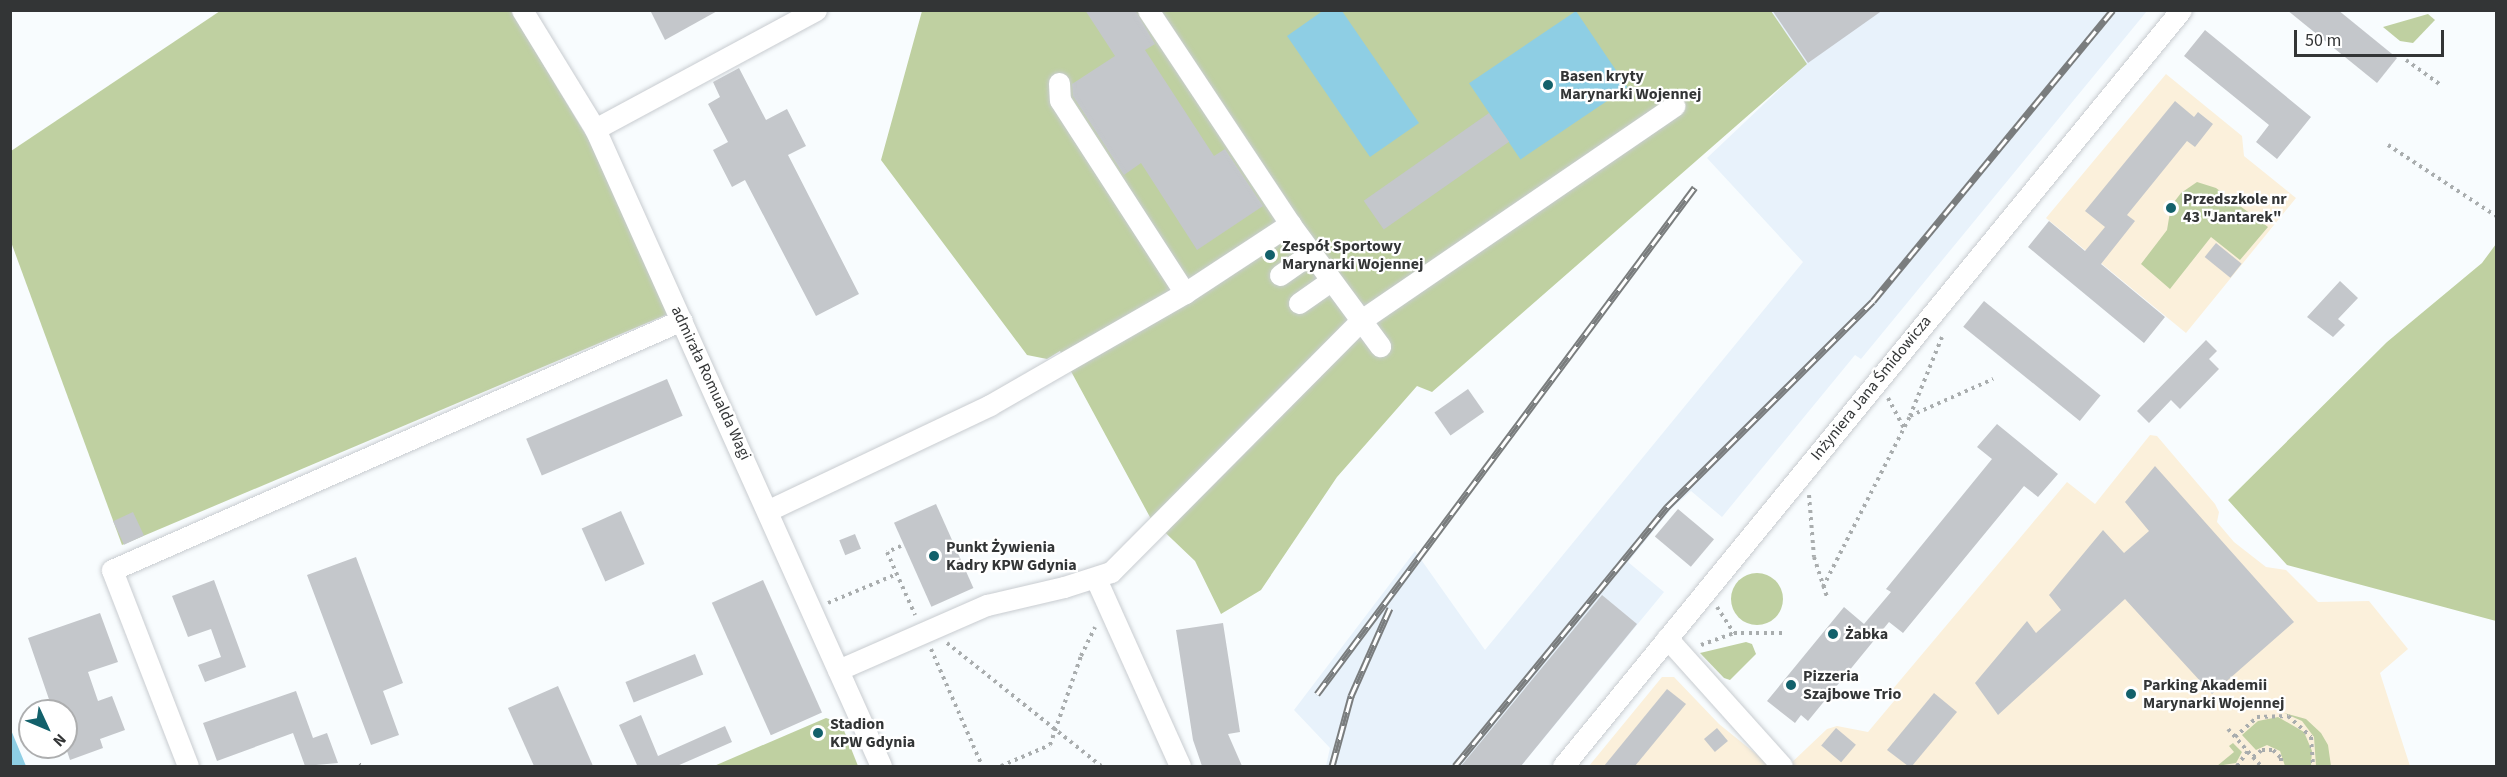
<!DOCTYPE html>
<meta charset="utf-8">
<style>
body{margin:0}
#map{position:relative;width:2507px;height:777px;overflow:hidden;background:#f8fcfe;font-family:"Source Sans 3",sans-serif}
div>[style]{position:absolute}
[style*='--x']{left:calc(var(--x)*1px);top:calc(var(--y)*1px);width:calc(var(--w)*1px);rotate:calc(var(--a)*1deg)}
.built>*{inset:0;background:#e8f2fb}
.education>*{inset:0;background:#fbf0db}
.green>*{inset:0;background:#bfd0a1}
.round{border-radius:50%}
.water>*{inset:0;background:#8ecee4;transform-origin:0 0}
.building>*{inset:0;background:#c4c7cb;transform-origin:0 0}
.path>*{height:4px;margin-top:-2px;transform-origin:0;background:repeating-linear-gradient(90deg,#a9adae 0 3px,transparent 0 7.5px)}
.roads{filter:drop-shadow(0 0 2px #c8ccd0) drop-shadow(0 0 2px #c8ccd0)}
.minor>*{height:21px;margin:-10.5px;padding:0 10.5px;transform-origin:10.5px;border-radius:10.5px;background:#fff}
.rail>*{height:7px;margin-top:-3.5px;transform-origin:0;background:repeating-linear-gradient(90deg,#fff 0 14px,#7a7d7e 0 28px);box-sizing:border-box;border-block:2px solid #7a7d7e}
.dots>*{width:16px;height:16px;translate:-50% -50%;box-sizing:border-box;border:3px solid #fff;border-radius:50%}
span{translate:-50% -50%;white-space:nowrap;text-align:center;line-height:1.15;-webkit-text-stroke:4.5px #fff;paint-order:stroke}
.poi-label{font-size:16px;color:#333536;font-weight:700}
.left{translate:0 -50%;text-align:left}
.street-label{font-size:16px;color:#333536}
.frame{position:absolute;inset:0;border:12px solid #333536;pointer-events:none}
.north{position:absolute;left:18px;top:699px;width:60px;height:60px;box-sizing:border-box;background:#fff;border:2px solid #adaeaf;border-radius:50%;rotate:134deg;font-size:16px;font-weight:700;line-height:24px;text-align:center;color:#333536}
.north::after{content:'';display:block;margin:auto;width:21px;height:27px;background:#13616b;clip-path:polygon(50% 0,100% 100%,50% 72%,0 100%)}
.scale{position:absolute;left:2294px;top:30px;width:150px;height:27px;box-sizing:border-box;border:3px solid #333536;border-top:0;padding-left:8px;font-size:18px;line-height:21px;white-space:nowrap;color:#333536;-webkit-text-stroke:4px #fff;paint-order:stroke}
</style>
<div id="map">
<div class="built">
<div style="clip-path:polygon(1771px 11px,2147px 11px,1861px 359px,1855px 355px,1722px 517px,1691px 491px,1672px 508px,1628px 562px,1664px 592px,1521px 766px,1326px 766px,1330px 748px,1294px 710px,1415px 551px,1485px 650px,1803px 262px,1707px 158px,1806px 64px)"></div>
</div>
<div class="education">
<div style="clip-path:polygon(2166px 74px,2242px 136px,2244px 156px,2296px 198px,2186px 333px,2046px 218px)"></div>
<div style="clip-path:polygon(2150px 435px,2157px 436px,2215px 504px,2219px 512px,2217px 522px,2234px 542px,2266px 567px,2286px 570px,2318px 602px,2369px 601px,2408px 649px,2380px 673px,2410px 766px,1788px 766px,1827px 729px,1837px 726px,1868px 732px,1894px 701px,1892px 690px,2067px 482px,2095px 504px)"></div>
<div style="clip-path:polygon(1662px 677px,1674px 677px,1719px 724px,1771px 766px,1589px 766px)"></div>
</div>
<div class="green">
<div style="clip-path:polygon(220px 11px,511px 11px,601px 160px,668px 314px,122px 545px,11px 242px,11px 151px)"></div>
<div style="clip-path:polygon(922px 11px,1771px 11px,1807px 64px,1432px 392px,1417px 386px,1337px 477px,1261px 590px,1221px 614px,1195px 561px,1151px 519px,1060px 351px,1047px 359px,1027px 355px,881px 160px)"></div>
<div style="clip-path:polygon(2428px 14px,2435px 20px,2413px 43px,2400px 41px,2383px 27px)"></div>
<div style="clip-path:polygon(2197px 182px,2216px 188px,2268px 227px,2240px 260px,2211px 237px,2170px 289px,2141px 264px,2167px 230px,2171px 206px,2181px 193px)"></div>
<div style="clip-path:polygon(2496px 244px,2496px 621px,2287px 565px,2228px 500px,2387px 342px,2482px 263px)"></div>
<div class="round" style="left:1731px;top:573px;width:52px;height:52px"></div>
<div style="clip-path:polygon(1746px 642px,1752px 644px,1756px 654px,1730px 680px,1724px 678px,1700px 653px)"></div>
<div style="clip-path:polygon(2284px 713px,2306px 719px,2321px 733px,2328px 745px,2331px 766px,2316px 766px,2314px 737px,2302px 721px)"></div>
<div style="clip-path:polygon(2278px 717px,2304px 732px,2312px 751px,2311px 766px,2285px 766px,2280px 751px,2267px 745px,2256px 750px,2242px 735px,2258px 721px)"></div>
<div style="clip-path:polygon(826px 718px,841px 723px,858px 766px,714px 766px)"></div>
<div style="clip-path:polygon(2233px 743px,2242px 752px,2236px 763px,2217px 766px,2234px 752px,2229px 746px)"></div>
</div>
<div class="water">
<div style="clip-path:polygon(1324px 10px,1342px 11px,1419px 123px,1370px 157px,1287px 36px)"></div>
<div style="left:1576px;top:11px;width:92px;height:129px;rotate:56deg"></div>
<div style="clip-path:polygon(10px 730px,11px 730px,26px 766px,11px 766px)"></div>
</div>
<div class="building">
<div style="clip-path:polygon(650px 10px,719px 10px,665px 40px)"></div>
<div style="clip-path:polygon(1085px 10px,1135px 10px,1155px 44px,1145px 50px,1214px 156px,1225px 149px,1263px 206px,1197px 250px,1141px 163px,1124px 175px,1073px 96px,1072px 84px,1115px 56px)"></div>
<div style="clip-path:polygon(1772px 10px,1883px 10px,1808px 63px)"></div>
<div style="clip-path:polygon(2287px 10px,2338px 10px,2397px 58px,2377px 83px)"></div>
<div style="clip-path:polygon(2205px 30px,2311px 117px,2277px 159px,2256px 142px,2269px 125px,2184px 56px)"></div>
<div style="clip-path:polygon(739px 68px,766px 120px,787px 109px,806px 146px,788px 155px,859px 294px,816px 316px,745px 180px,732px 187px,713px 150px,728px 142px,708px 104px,720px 97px,713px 82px)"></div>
<div style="clip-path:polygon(2175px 101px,2194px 117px,2198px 112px,2213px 124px,2195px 147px,2187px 141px,2127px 215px,2135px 221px,2101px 264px,2165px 317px,2144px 343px,2028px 247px,2049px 221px,2085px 251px,2105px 227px,2085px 211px)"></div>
<div style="left:1489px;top:113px;width:35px;height:153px;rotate:55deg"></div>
<div style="left:2216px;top:243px;width:33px;height:18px;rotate:39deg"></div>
<div style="clip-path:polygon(2340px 281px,2358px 298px,2338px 319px,2345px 325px,2333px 337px,2307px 317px)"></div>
<div style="left:1984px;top:301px;width:150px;height:33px;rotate:39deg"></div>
<div style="clip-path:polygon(2206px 340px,2217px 351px,2209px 359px,2219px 369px,2180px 409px,2171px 400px,2149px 423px,2137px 411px)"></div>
<div style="left:667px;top:379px;width:40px;height:153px;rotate:67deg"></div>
<div style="left:1468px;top:389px;width:28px;height:41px;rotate:55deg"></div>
<div style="clip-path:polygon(1997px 424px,2058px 474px,2038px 497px,2024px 486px,1903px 633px,1889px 622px,1808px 721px,1801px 715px,1795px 723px,1767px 701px,1844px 607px,1864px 624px,1891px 592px,1886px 589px,1992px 459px,1977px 447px)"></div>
<div style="clip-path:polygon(2155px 466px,2294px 622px,2212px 694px,2125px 599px,1998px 715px,1975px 683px,2027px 621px,2036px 633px,2061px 610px,2049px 595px,2103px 530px,2124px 553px,2149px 531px,2125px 502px)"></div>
<div style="left:936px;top:504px;width:92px;height:46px;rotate:66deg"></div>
<div style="left:1678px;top:509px;width:47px;height:36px;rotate:40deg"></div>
<div style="left:621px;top:511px;width:58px;height:43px;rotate:66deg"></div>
<div style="left:133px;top:512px;width:26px;height:22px;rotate:65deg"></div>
<div style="left:855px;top:534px;width:16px;height:17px;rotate:68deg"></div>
<div style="clip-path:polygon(356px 557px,403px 683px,383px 691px,399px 735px,371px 745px,307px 575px)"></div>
<div style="clip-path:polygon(214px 580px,246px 667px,205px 682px,198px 665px,221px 657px,211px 629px,188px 637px,172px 596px)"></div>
<div style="left:763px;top:580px;width:145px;height:56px;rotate:66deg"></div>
<div style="clip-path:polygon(1602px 595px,1637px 624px,1521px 766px,1461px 766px)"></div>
<div style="clip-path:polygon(100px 613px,118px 662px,88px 672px,98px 701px,112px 696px,125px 730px,100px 739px,103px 748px,70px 760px,66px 748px,66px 711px,53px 711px,28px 638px)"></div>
<div style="clip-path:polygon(1223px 623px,1240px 732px,1228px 734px,1242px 766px,1202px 766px,1193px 740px,1176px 630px)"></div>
<div style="left:695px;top:654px;width:22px;height:75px;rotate:68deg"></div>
<div style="clip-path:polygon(558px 686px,593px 766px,534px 766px,508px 708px)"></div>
<div style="clip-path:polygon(1667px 689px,1686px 704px,1635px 766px,1604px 766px)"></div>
<div style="clip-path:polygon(296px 691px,313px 738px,327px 733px,338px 763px,305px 766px,293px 733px,217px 761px,203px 723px)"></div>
<div style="clip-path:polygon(1934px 693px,1957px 712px,1912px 766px,1908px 766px,1887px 750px)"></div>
<div style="clip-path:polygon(641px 715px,658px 756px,725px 726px,732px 742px,677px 766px,634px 766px,637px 765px,619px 725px)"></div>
<div style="left:1717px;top:728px;width:17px;height:17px;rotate:50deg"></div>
<div style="left:1836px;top:728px;width:26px;height:23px;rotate:40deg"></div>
</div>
<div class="path">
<div style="--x:2406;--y:60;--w:44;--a:35.8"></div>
<div style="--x:2388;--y:145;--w:129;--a:33.3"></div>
<div style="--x:1942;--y:337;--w:85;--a:112.1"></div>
<div style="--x:1910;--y:416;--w:91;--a:-24"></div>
<div style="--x:1888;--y:398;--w:34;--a:62"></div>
<div style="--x:1809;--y:495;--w:62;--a:85.4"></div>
<div style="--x:1814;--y:557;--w:42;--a:72"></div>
<div style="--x:901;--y:546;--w:15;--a:157"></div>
<div style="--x:887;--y:552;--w:69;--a:66"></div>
<div style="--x:1823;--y:587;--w:192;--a:-63"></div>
<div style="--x:828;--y:603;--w:75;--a:-22.8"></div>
<div style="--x:1717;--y:607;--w:31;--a:57"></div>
<div style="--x:1734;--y:633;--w:51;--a:0"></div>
<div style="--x:947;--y:643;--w:197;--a:38.6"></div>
<div style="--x:1701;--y:645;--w:35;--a:-20"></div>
<div style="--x:931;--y:649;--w:128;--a:66.4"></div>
<div style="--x:2228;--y:729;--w:50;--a:48.3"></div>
<div style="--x:2235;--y:737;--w:30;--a:-42"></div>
<div style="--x:2257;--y:717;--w:31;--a:-2"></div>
<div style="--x:2288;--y:716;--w:31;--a:42"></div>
<div style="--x:2311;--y:737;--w:29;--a:86"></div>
<div style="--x:2253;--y:757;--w:11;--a:-38"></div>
<div style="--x:2262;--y:750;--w:11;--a:0"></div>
<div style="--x:2273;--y:750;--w:11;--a:45"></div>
<div style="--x:2281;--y:758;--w:8;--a:90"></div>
<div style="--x:1001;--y:766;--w:53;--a:-23.2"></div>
<div style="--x:1050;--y:745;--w:94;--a:-70.8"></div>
<div style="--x:1081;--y:656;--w:32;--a:-64"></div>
<div style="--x:2237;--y:766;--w:19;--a:-54"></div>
</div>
<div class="roads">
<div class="minor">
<div style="--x:522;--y:10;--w:140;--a:58.5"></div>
<div style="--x:595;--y:129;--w:698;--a:65.82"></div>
<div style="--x:1148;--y:10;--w:257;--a:56.4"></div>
<div style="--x:1290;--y:224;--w:152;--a:53.6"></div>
<div style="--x:1059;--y:83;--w:17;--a:87"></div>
<div style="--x:1060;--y:100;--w:230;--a:57.1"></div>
<div style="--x:595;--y:129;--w:251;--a:-28.3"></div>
<div style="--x:1280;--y:275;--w:38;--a:-35"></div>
<div style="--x:1299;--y:303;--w:39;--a:-35"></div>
<div style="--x:769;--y:510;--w:245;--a:-25.4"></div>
<div style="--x:990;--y:405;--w:225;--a:-29.9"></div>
<div style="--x:1185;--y:293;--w:126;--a:-33.3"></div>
<div style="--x:1096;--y:579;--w:205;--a:65.8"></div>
<div style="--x:1667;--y:638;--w:172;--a:48.1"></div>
<div style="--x:838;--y:670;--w:163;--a:-23.6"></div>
<div style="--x:987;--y:605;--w:79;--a:-13.2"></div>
<div style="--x:1064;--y:587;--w:49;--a:-17.7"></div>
<div style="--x:1111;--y:572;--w:354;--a:-45.2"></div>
<div style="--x:1360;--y:321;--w:381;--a:-34.4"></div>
<div style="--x:188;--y:766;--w:210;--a:-111.2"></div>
<div style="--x:112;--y:570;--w:622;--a:-23.68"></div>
<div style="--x:1563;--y:766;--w:976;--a:-50.74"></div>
</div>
</div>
<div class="rail">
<div style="--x:1317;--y:694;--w:632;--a:-53.29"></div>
<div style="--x:358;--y:765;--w:1;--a:45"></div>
<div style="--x:1332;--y:766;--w:73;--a:-74.8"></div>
<div style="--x:1351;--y:696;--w:96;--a:-66.1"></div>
<div style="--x:1455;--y:766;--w:335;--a:-50.7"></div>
<div style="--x:1667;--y:507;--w:291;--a:-45"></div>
<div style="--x:1873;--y:301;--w:377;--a:-50.5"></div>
</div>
<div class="dots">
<div style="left:1548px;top:85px;background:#13616b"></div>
<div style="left:2171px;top:208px;background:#13616b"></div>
<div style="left:1270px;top:255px;background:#13616b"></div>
<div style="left:934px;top:556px;background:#13616b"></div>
<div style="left:1833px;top:634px;background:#13616b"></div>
<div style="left:1791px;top:685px;background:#13616b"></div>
<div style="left:2131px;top:694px;background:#13616b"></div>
<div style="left:818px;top:733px;background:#13616b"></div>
</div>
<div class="poi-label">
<span class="left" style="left:1560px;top:85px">Basen kryty<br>Marynarki Wojennej</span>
<span class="left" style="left:2183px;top:208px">Przedszkole nr<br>43 "Jantarek"</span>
<span class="left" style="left:1282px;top:255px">Zespół Sportowy<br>Marynarki Wojennej</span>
<span class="left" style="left:946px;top:556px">Punkt Żywienia<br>Kadry KPW Gdynia</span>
<span class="left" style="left:1845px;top:634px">Żabka</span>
<span class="left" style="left:1803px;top:685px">Pizzeria<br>Szajbowe Trio</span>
<span class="left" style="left:2143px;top:694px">Parking Akademii<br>Marynarki Wojennej</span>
<span class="left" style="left:830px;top:733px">Stadion<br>KPW Gdynia</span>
</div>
<div class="street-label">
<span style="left:711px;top:383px;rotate:65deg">admirała Romualda Wagi</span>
<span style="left:1871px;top:388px;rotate:-51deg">Inżyniera Jana Śmidowicza</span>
</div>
<div class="frame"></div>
<div class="north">N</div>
<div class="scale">50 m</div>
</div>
